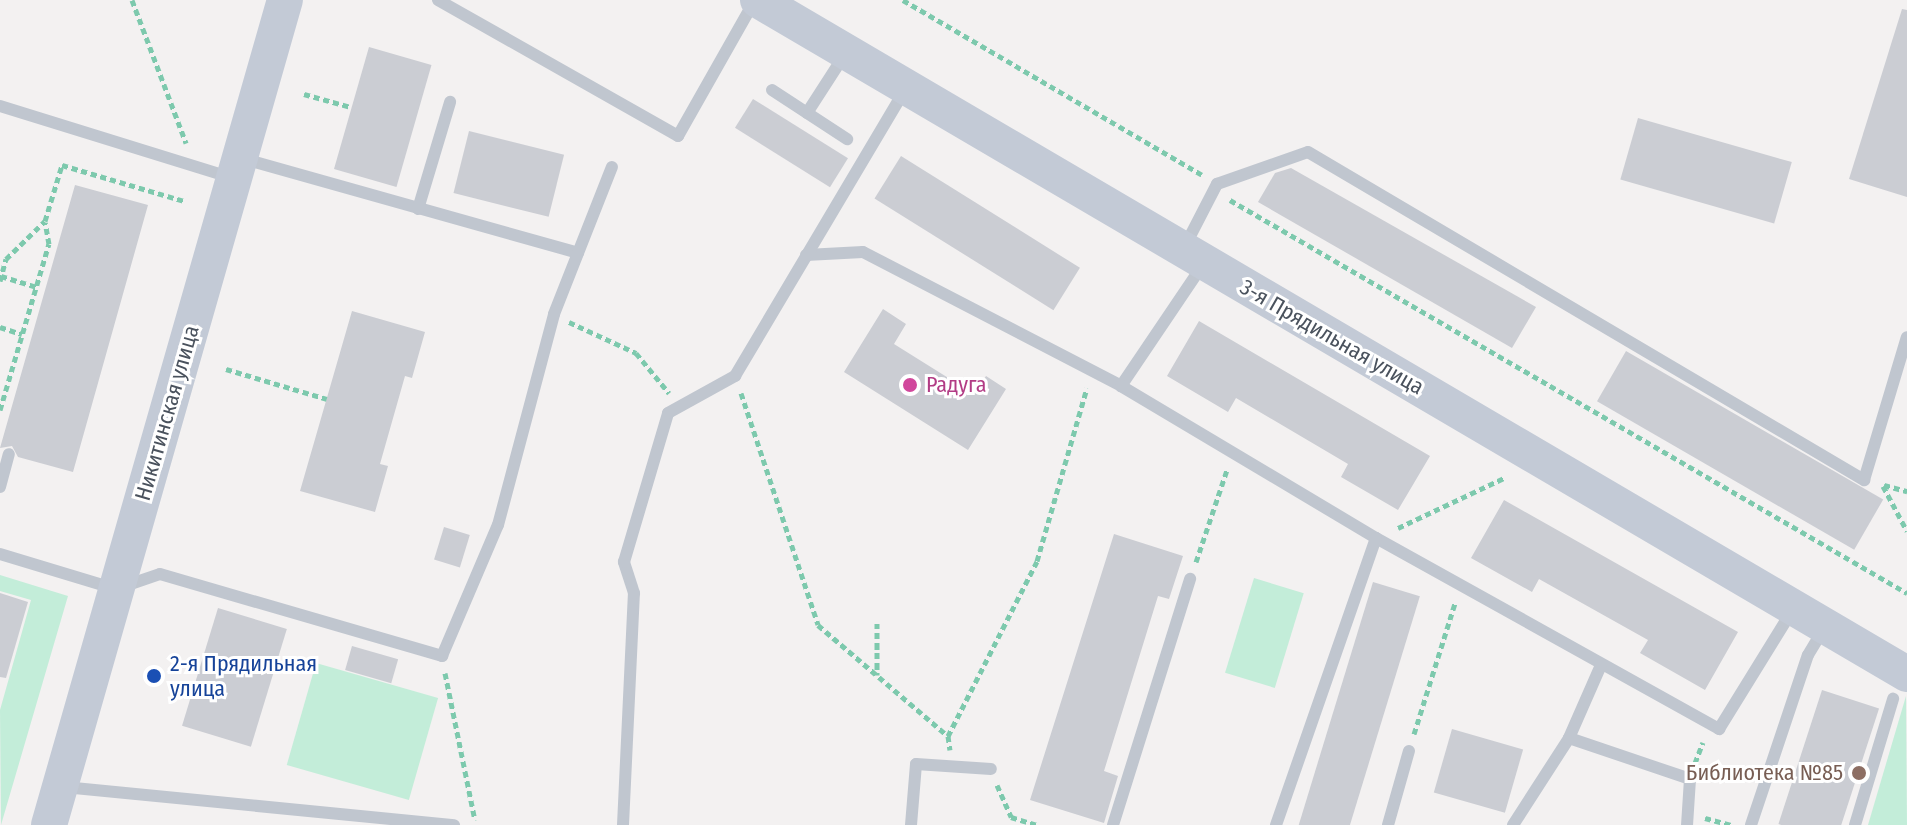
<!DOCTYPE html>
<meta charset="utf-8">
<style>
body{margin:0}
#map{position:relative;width:1907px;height:825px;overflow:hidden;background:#f3f1f1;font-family:"Fira Sans Condensed",sans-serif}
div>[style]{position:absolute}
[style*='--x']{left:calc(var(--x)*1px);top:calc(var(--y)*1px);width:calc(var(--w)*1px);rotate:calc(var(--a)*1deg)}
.green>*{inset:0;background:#c3edd9;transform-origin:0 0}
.building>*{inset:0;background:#cbcdd3;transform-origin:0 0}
.path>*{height:5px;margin-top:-2.5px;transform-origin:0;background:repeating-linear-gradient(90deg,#7dc9ad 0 6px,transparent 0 10px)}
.lane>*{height:12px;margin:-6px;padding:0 6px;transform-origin:6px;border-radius:6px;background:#c0c6cf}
.secondary>*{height:36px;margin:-18px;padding:0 18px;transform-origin:18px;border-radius:18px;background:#c3cad6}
.dots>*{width:22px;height:22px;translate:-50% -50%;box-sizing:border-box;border:4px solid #fff;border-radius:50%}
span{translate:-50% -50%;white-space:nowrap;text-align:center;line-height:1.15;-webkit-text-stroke:6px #fff;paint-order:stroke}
.street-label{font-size:22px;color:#4a525d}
.hotel-label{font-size:22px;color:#b23c85}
.left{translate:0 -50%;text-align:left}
.transit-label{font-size:22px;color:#164399}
.education-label{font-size:22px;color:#785e54}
.right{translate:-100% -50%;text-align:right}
</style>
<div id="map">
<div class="green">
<div style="clip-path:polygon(0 575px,68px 596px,1px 825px,0 710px,31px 600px,0 591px)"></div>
<div style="left:1254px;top:578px;width:52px;height:99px;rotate:17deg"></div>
<div style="left:316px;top:663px;width:127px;height:106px;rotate:16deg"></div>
<div style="clip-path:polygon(1906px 696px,1907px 825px,1868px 825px)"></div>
</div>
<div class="building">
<div style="clip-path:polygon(1902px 9px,1907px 10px,1907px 197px,1849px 179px)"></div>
<div style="left:369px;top:47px;width:65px;height:127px;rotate:16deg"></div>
<div style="left:753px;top:99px;width:112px;height:34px;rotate:32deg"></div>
<div style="left:1638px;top:118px;width:160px;height:64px;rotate:16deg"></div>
<div style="left:469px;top:131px;width:98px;height:64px;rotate:14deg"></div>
<div style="left:901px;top:156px;width:211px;height:50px;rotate:32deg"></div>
<div style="clip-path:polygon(1291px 168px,1536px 307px,1512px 348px,1258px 202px,1275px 173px)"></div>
<div style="clip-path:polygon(75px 185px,148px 205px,73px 472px,18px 457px,12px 446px,0 448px)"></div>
<div style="clip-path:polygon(883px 309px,906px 324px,894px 344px,974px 394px,986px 376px,1006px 389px,968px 450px,844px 372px)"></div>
<div style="clip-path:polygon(352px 311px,425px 332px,412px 378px,405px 376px,380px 464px,388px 466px,375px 512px,300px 491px)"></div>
<div style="clip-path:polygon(1199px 321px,1430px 456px,1398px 510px,1341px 477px,1348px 464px,1236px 398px,1228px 412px,1167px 376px)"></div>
<div style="left:1626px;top:351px;width:297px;height:58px;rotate:30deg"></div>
<div style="clip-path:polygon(1504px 500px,1738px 632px,1705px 690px,1640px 653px,1648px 640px,1539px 579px,1532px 592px,1471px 558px)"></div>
<div style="left:444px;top:527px;width:27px;height:34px;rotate:17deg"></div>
<div style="clip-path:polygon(1114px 534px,1183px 556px,1169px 599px,1158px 596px,1104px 771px,1118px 776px,1104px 823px,1030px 800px)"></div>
<div style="left:1373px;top:582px;width:49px;height:254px;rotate:17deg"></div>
<div style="clip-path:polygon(0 593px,28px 602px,6px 678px,0 677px)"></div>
<div style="left:218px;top:608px;width:72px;height:123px;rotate:17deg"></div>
<div style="left:352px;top:646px;width:48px;height:25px;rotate:16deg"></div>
<div style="left:1822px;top:690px;width:60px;height:141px;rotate:18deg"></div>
<div style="left:1452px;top:729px;width:74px;height:66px;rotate:16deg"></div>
</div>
<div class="path">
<div style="--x:132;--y:0;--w:153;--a:69.3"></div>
<div style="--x:903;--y:0;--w:346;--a:30.3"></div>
<div style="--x:304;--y:94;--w:49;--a:15.5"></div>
<div style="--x:1230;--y:200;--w:783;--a:30.14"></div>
<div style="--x:1;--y:276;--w:37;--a:17"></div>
<div style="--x:0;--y:281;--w:23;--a:-75"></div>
<div style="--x:6;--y:259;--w:54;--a:-44.3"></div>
<div style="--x:45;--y:221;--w:59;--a:-73.1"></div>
<div style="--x:62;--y:165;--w:127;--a:16.4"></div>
<div style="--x:569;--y:322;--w:74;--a:24.8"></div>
<div style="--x:636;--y:353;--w:52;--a:50.5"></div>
<div style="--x:0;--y:327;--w:23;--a:18"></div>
<div style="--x:226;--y:369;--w:105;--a:16.5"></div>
<div style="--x:741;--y:393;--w:244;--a:71.6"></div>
<div style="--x:818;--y:625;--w:171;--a:40.5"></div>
<div style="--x:948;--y:736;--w:14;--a:82"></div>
<div style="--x:0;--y:410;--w:173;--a:-73.6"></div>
<div style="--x:49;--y:244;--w:22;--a:-100"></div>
<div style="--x:1884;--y:485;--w:24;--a:15"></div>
<div style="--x:1883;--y:486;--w:51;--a:61.9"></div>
<div style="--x:1398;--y:528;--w:119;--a:-25.3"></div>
<div style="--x:1196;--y:562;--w:97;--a:-71.4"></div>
<div style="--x:877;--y:623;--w:52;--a:90"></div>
<div style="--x:445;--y:673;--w:150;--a:78.5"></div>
<div style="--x:1414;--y:734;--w:137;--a:-72.6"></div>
<div style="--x:948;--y:736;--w:196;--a:-63"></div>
<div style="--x:1037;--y:561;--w:180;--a:-73.9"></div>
<div style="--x:1695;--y:763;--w:22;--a:-69"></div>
<div style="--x:997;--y:785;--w:35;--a:66"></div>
<div style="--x:1011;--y:817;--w:27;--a:17"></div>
<div style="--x:1705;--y:818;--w:28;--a:15"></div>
</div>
<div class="lane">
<div style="--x:438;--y:0;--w:276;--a:29.5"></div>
<div style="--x:678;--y:136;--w:156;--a:-60.5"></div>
<div style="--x:772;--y:90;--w:90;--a:33.2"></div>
<div style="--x:0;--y:106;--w:243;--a:17.2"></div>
<div style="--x:807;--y:113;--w:70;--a:-57.2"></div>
<div style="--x:244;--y:159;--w:347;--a:15.7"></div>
<div style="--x:418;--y:209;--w:112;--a:-73.3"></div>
<div style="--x:1185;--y:246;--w:70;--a:-62.7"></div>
<div style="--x:1217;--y:184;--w:96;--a:-19.4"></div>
<div style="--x:1308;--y:152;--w:646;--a:30.54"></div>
<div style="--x:1864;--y:480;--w:149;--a:-73.3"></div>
<div style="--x:806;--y:255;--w:57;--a:-3"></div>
<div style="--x:863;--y:252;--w:291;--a:27.4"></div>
<div style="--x:1202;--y:266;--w:145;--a:124"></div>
<div style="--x:1121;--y:386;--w:297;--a:30.8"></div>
<div style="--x:1376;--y:538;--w:393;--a:29.1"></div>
<div style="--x:1719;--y:729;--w:139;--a:-58.3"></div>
<div style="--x:0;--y:487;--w:34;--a:-75"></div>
<div style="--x:0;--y:554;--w:121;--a:16.8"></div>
<div style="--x:116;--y:589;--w:46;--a:-18.8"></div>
<div style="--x:160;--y:574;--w:294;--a:16.2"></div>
<div style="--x:442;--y:656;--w:142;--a:-66.9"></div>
<div style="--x:498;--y:525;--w:218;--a:-75.1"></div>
<div style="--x:554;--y:314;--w:158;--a:-68.5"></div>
<div style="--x:1569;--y:738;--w:80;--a:-66.3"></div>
<div style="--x:64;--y:787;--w:392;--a:5.6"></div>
<div style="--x:623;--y:825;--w:232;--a:-87.3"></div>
<div style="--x:634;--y:593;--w:33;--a:-108"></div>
<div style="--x:624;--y:562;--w:155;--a:-73.5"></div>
<div style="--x:668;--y:413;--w:77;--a:-28.9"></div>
<div style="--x:735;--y:376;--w:333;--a:-59.3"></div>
<div style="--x:911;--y:825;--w:61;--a:-85.3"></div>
<div style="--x:916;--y:764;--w:75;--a:3.8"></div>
<div style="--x:1113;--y:825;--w:258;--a:-72.6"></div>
<div style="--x:1276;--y:825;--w:304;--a:-70.8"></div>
<div style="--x:1388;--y:825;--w:77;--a:-74.2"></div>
<div style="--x:1513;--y:825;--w:103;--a:-57.2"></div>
<div style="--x:1569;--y:738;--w:128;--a:18.7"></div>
<div style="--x:1690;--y:779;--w:46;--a:93.7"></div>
<div style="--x:1751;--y:825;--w:179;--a:-71.5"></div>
<div style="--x:1808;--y:655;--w:29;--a:-59"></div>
<div style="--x:1855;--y:825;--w:132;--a:-73.2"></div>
</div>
<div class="secondary">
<div style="--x:758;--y:0;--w:1332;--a:30.4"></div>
<div style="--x:49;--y:825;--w:858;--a:-74.04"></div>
</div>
<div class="dots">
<div style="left:910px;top:385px;background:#d1479c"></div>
<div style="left:154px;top:676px;background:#1a4fb4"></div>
<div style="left:1859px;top:773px;background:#8d6e63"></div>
</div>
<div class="street-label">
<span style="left:1332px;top:337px;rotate:30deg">3-я Прядильная улица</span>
<span style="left:167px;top:413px;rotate:-74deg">Никитинская улица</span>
</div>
<div class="hotel-label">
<span class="left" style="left:926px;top:385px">Радуга</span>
</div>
<div class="transit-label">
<span class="left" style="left:170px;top:676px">2-я Прядильная<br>улица</span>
</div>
<div class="education-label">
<span class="right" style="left:1843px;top:773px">Библиотека №85</span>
</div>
</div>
